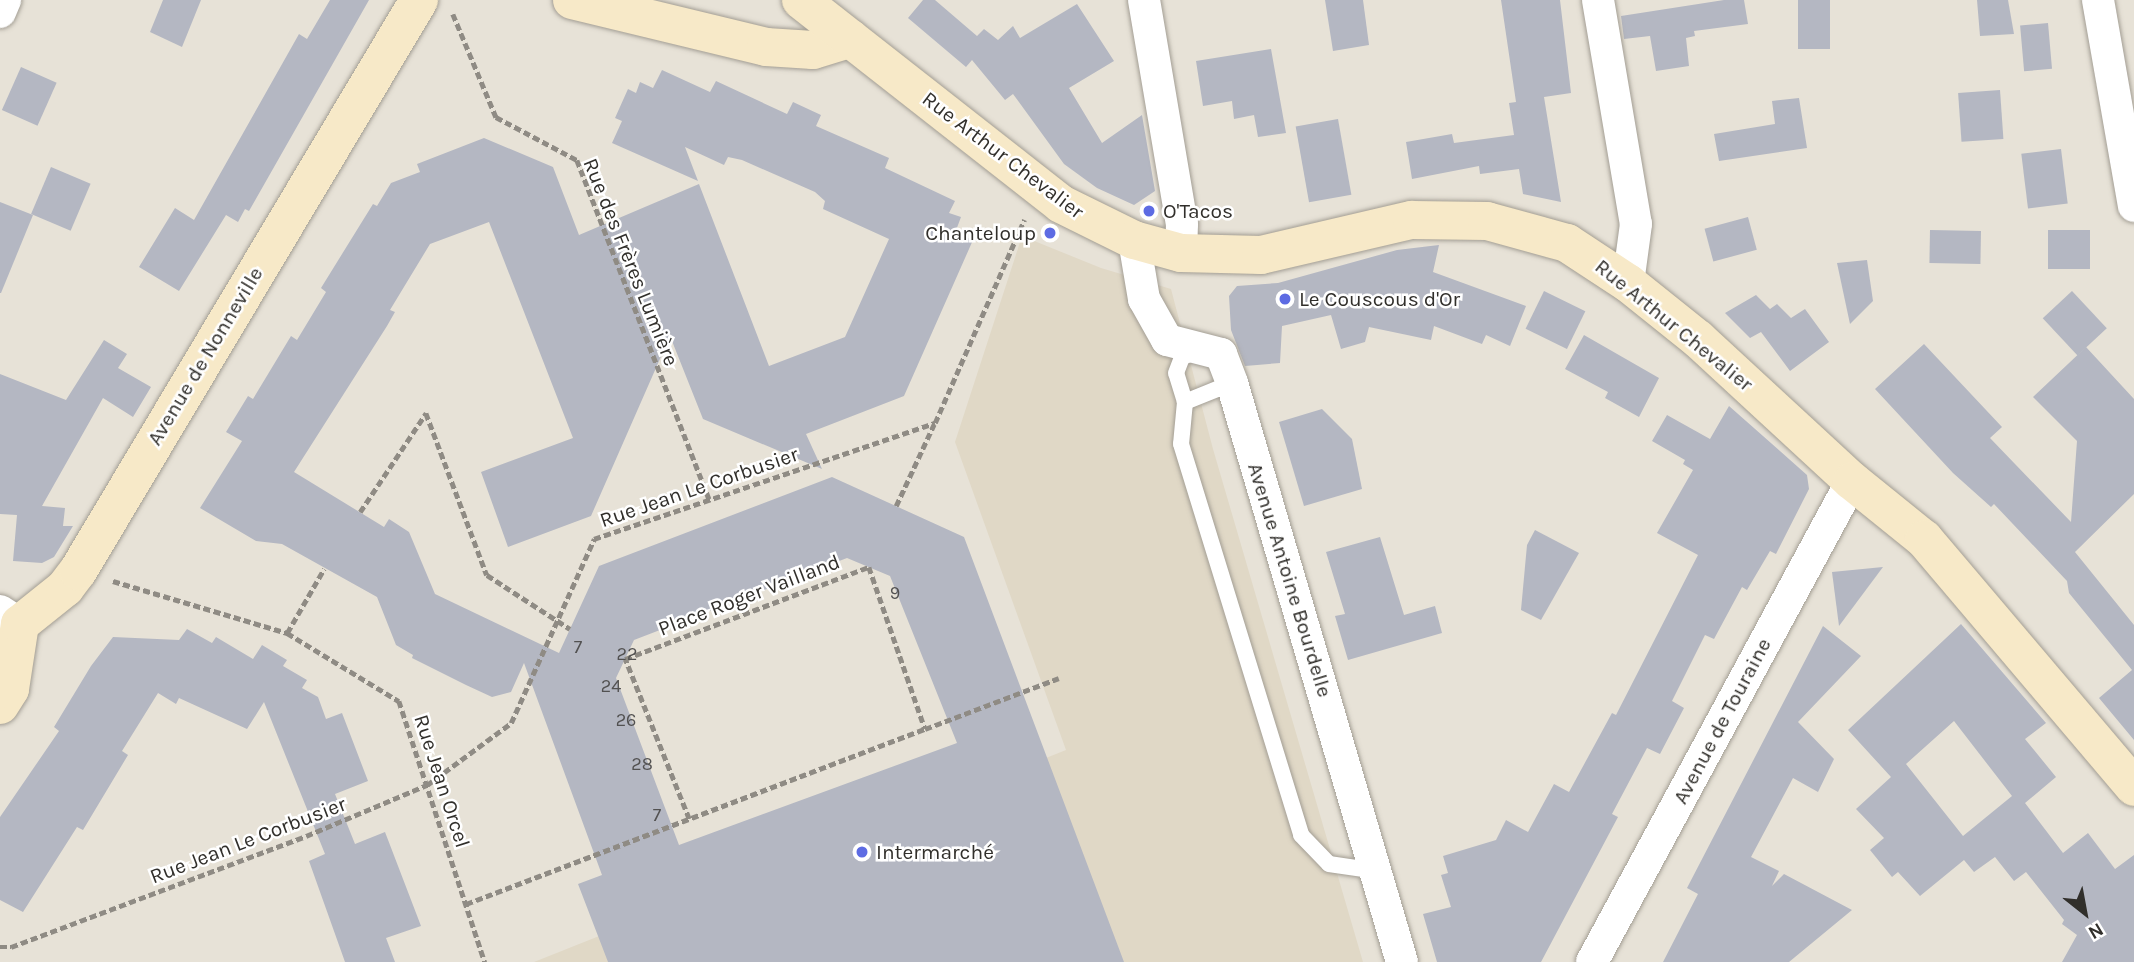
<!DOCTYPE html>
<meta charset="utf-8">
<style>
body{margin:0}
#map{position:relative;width:2134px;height:962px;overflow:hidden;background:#e7e2d7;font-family:Karla,sans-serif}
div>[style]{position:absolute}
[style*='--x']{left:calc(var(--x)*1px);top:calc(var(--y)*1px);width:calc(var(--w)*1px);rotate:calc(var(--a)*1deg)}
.built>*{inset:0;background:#e0d8c6}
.building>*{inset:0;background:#b4b7c2;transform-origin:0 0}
.path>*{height:4.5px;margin-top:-2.25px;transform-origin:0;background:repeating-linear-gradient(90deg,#8f8b84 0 7px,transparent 0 10.5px)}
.roads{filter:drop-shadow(0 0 2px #a39e94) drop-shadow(0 0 2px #a39e94)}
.lane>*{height:16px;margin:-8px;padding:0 8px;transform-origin:8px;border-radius:8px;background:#fff}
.street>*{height:32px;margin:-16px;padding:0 16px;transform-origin:16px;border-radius:16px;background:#fff}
.secondary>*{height:38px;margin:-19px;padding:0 19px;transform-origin:19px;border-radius:19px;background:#f7e9c8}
.dots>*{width:19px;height:19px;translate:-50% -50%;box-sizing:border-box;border:4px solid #fff;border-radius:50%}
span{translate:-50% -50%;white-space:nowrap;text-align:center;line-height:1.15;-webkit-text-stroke:5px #fff;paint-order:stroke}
.number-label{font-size:18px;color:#525151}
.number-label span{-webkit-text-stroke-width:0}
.street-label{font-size:21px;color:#312f2b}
.poi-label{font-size:21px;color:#312f2b}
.left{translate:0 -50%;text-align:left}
.right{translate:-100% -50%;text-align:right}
.north{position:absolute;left:2050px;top:878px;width:70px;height:70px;-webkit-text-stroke:5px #fff;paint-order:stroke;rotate:149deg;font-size:19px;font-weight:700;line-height:28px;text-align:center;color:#312f2b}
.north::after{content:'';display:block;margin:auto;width:24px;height:32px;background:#312f2b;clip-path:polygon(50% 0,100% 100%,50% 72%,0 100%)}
</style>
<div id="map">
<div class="built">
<div style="clip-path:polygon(1022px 236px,1101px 268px,1171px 289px,1213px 449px,1363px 962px,534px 962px,1066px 750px,955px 442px)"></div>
</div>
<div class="building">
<div style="clip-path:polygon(163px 0,201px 0,182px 47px,150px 32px)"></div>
<div style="clip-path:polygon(330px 0,369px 0,249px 211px,245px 209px,238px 222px,226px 215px,179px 291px,139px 267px,175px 208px,194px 220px,299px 34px,307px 39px)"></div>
<div style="clip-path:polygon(923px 0,935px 0,977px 36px,984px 29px,998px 40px,1013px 26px,1020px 38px,1077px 4px,1114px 61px,1069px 88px,1102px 143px,1142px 115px,1155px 191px,1134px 205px,1097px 188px,1064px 164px,1013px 94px,1005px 100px,972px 60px,966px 67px,908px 18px)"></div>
<div style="clip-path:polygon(1325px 0,1363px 0,1369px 45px,1333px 51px)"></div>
<div style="clip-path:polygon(1501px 0,1560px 0,1571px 93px,1544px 97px,1561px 202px,1523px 194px,1519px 169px,1480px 174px,1479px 166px,1412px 179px,1406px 142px,1452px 134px,1454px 143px,1514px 135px,1509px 103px,1516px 102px)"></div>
<div style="clip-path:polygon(1724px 0,1744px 0,1748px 24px,1694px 31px,1695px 36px,1686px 38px,1689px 66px,1656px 71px,1650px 36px,1624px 39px,1621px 16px)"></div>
<div style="left:1798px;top:0;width:32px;height:49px"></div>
<div style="clip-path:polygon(1977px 0,2008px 0,2014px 34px,1980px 36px)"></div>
<div style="left:2048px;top:23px;width:46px;height:28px;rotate:85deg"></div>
<div style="clip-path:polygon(1271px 49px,1286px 133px,1258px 137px,1254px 115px,1234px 119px,1232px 101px,1203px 106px,1196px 61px)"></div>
<div style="left:21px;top:67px;width:39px;height:47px;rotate:24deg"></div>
<div style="clip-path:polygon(evenodd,662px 70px,710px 92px,716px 81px,787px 114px,793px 102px,821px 115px,816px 126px,889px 158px,885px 168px,955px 201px,949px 213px,961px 217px,955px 233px,973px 240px,904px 396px,806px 434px,822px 469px,703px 419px,670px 336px,591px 516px,508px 547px,481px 472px,573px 438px,489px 222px,430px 244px,390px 310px,395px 312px,387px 326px,294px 472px,384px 527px,389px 519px,409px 532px,435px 594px,559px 653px,599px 566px,832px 477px,964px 537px,1124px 962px,608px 962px,578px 884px,602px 875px,524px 663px,511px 692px,492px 697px,466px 685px,412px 658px,413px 655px,396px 645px,377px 597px,282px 544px,256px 541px,200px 508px,242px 441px,226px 432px,248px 396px,253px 399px,291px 336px,297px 340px,326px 292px,321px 288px,373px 204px,377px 206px,391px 183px,420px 172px,417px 164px,484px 138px,553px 167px,579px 235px,699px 184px,769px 366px,845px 337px,889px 239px,823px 209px,825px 201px,815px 192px,742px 160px,728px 157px,724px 165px,685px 147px,698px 181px,612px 143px,622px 121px,615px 118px,628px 89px,636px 93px,640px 82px,653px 88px,662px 70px,847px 558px,890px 576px,957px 743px,679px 845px,616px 678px,634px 640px,847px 558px)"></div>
<div style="left:2000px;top:90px;width:49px;height:42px;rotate:86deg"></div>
<div style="clip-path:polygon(1799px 98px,1807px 148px,1719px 161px,1714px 134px,1775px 124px,1772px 101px)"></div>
<div style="left:1338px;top:119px;width:77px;height:43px;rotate:80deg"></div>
<div style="left:2061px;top:149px;width:55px;height:40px;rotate:83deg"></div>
<div style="left:51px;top:167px;width:43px;height:51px;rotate:23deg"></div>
<div style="clip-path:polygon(0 202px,33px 215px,1px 293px,0 293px)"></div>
<div style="left:1748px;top:217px;width:34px;height:45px;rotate:75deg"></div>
<div style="left:1930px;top:230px;width:51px;height:33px;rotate:1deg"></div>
<div style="left:2048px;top:230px;width:42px;height:39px"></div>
<div style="clip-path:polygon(1439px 245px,1433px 272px,1526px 306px,1510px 346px,1486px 335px,1482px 344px,1434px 326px,1431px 340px,1369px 327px,1365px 342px,1341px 349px,1331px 315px,1282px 326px,1280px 363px,1245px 366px,1231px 330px,1229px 296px,1237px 286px,1278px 283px,1397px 250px)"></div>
<div style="clip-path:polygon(1867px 260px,1873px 301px,1850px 324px,1837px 263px)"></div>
<div style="left:1544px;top:291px;width:46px;height:42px;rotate:26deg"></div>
<div style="left:2072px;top:291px;width:51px;height:40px;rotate:47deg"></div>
<div style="clip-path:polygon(1756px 295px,1770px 309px,1777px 304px,1791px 318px,1805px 309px,1829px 342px,1790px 371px,1761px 332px,1750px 338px,1725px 313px)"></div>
<div style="clip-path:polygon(1584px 335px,1659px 378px,1639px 417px,1605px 398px,1608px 392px,1565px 369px)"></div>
<div style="clip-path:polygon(104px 340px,127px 354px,118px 368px,151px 387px,133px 417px,103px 398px,42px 506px,65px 508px,63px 526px,73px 526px,54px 557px,42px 563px,13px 561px,17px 515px,0 514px,0 374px,66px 400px)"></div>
<div style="clip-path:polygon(1924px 344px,2002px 427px,1990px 438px,2071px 522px,2077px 441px,2033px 397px,2086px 347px,2134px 399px,2134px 494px,2075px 552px,2134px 625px,2134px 740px,2099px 698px,2132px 670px,2069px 593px,2067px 581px,1994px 504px,1991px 507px,1953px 473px,1875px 389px)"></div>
<div style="clip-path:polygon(1729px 406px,1807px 475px,1809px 489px,1776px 554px,1770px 551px,1747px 590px,1742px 587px,1714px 639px,1705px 635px,1672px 701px,1684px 708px,1660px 754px,1647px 748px,1612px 814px,1618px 817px,1541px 962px,1437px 962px,1423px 914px,1451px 907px,1441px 875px,1448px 873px,1443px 856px,1496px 840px,1506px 820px,1528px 832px,1554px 784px,1569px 792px,1612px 713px,1616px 715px,1698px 555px,1657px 533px,1693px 470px,1683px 464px,1685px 460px,1652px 441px,1667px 415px,1710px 439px)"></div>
<div style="clip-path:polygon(1322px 409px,1352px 439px,1362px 489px,1304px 506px,1279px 422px)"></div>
<div style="clip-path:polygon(1535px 530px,1579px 553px,1541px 620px,1521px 610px,1527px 545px)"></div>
<div style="clip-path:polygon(1380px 537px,1404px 615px,1435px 606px,1442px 633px,1348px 660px,1335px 616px,1345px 614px,1326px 552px)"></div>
<div style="clip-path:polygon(1883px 567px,1839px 626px,1832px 572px)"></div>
<div style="clip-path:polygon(evenodd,1961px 624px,2046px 723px,2025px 739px,2056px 777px,2025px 803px,2063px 853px,2088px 833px,2115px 869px,2134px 855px,2134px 962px,2062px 962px,2077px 935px,2062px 924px,2064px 920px,2026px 872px,2014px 881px,1995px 857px,1974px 872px,1964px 860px,1920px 896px,1898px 872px,1892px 877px,1870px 850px,1884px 838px,1856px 809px,1891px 777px,1848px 730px,1961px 624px,1954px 721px,2012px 796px,1963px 836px,1906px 764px,1954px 721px)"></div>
<div style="clip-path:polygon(1823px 626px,1861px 656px,1798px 722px,1834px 759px,1818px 792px,1793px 778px,1751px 857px,1779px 871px,1772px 886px,1784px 874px,1852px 910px,1789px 962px,1663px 962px,1698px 894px,1687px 888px)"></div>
<div style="clip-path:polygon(187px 629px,212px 643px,216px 637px,253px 659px,262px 645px,287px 660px,283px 666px,307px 680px,302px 688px,318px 697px,326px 719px,342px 713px,368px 781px,335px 794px,355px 844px,385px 832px,421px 926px,386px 938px,395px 962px,345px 962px,309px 861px,325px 854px,264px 702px,247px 729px,179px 698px,176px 704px,158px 693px,122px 751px,128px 755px,83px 830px,77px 827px,23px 912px,0 900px,0 817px,59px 731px,54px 727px,91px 666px,113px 637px,179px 640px)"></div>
</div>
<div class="path">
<div style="--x:453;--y:14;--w:112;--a:67.3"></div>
<div style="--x:496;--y:117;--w:92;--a:28"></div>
<div style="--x:577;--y:160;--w:364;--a:68.7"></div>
<div style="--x:896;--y:506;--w:90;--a:-65.1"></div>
<div style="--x:360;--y:512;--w:119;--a:-56.3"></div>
<div style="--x:426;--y:413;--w:173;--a:69.4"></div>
<div style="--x:487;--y:575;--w:99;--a:33"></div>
<div style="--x:113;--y:581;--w:182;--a:16.6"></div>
<div style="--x:287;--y:633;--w:131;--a:31.3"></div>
<div style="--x:399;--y:701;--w:275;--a:71.8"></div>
<div style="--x:287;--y:633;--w:74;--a:-60"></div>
<div style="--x:689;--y:819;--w:172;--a:-111.8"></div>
<div style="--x:625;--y:659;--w:261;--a:-20.7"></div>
<div style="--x:869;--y:567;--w:171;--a:70.9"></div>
<div style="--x:925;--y:729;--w:143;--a:-20.8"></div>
<div style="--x:466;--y:904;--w:491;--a:-20.9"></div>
<div style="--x:0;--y:947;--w:11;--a:0"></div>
<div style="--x:11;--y:947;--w:315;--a:-20.6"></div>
<div style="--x:306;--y:836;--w:131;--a:-22.9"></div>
<div style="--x:427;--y:785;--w:104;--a:-36.4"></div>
<div style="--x:511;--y:723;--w:202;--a:-65.7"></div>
<div style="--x:594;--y:539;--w:360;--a:-18.8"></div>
<div style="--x:935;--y:423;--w:222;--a:-66.3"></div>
</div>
<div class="roads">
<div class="lane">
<div style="--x:1232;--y:383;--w:51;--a:158"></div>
<div style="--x:1185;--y:402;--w:42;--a:95.4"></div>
<div style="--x:1181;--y:444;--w:409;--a:72.9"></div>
<div style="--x:1301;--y:835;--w:40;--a:46"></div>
<div style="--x:1329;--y:864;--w:49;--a:8.3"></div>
<div style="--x:1185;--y:402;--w:30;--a:-107"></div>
<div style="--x:1176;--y:373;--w:17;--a:-69"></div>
<div style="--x:1182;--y:357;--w:19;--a:-21"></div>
</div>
<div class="street">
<div style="--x:1144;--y:0;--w:227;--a:80.4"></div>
<div style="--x:1182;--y:224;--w:29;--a:92"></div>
<div style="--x:1598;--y:0;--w:227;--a:80.4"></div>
<div style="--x:1636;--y:224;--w:60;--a:97.7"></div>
<div style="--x:2098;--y:0;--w:209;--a:80.1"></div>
<div style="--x:0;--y:12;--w:13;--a:-67"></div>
<div style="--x:1134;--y:240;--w:60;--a:80.4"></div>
<div style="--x:1144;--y:299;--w:47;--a:60.7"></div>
<div style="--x:1167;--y:340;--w:56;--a:14.5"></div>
<div style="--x:1221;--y:354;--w:31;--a:69"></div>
<div style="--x:1232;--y:383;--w:603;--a:73.64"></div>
<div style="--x:0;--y:611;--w:24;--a:33"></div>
<div style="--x:1592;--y:962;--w:547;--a:-61.61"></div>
</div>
<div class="secondary">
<div style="--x:572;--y:0;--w:200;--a:13.6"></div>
<div style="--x:766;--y:47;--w:47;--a:3.7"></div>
<div style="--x:813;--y:50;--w:39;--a:-17"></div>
<div style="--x:801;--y:0;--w:330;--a:38.1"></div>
<div style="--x:1061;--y:204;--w:81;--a:26.3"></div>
<div style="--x:1134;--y:240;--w:49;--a:15.5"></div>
<div style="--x:1181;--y:253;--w:80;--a:1.4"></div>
<div style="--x:1261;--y:255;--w:155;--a:-13.1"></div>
<div style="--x:1412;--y:220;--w:75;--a:0.8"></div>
<div style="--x:1487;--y:221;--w:83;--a:15.4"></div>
<div style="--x:1567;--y:243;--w:73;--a:33.3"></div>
<div style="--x:1628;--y:283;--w:90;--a:38.7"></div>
<div style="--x:1698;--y:339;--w:209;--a:42.7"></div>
<div style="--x:1852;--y:481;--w:92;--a:38.9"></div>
<div style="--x:1924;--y:539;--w:325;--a:49.7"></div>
<div style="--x:0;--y:705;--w:19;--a:-58"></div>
<div style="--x:10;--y:689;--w:66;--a:-81.3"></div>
<div style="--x:20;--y:624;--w:58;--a:-38.7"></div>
<div style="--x:65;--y:588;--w:21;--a:-53"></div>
<div style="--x:78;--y:571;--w:665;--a:-59.15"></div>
</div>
</div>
<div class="dots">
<div style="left:1149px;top:211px;background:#5d6be3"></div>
<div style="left:1050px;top:233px;background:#5d6be3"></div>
<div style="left:1285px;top:299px;background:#5d6be3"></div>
<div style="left:862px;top:852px;background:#5d6be3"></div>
</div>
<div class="number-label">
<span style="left:895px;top:593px">9</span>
<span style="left:578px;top:647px">7</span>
<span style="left:627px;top:654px">22</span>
<span style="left:611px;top:686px">24</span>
<span style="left:626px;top:720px">26</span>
<span style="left:642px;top:764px">28</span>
<span style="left:657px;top:815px">7</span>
</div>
<div class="street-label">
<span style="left:1003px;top:155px;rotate:37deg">Rue Arthur Chevalier</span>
<span style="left:631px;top:262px;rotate:68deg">Rue des Frères Lumière</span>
<span style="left:1674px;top:325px;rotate:39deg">Rue Arthur Chevalier</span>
<span style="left:205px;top:356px;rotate:-59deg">Avenue de Nonneville</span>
<span style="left:699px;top:487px;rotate:-19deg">Rue Jean Le Corbusier</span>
<span style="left:1290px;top:580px;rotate:73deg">Avenue Antoine Bourdelle</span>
<span style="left:749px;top:595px;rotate:-21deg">Place Roger Vailland</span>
<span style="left:1722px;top:721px;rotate:-62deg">Avenue de Touraine</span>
<span style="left:442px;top:781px;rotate:72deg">Rue Jean Orcel</span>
<span style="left:248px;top:840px;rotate:-21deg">Rue Jean Le Corbusier</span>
</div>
<div class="poi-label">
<span class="left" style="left:1163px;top:211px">O'Tacos</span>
<span class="right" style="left:1036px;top:233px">Chanteloup</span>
<span class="left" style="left:1299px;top:299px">Le Couscous d'Or</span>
<span class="left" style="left:876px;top:852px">Intermarché</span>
</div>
<div class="north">N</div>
</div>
